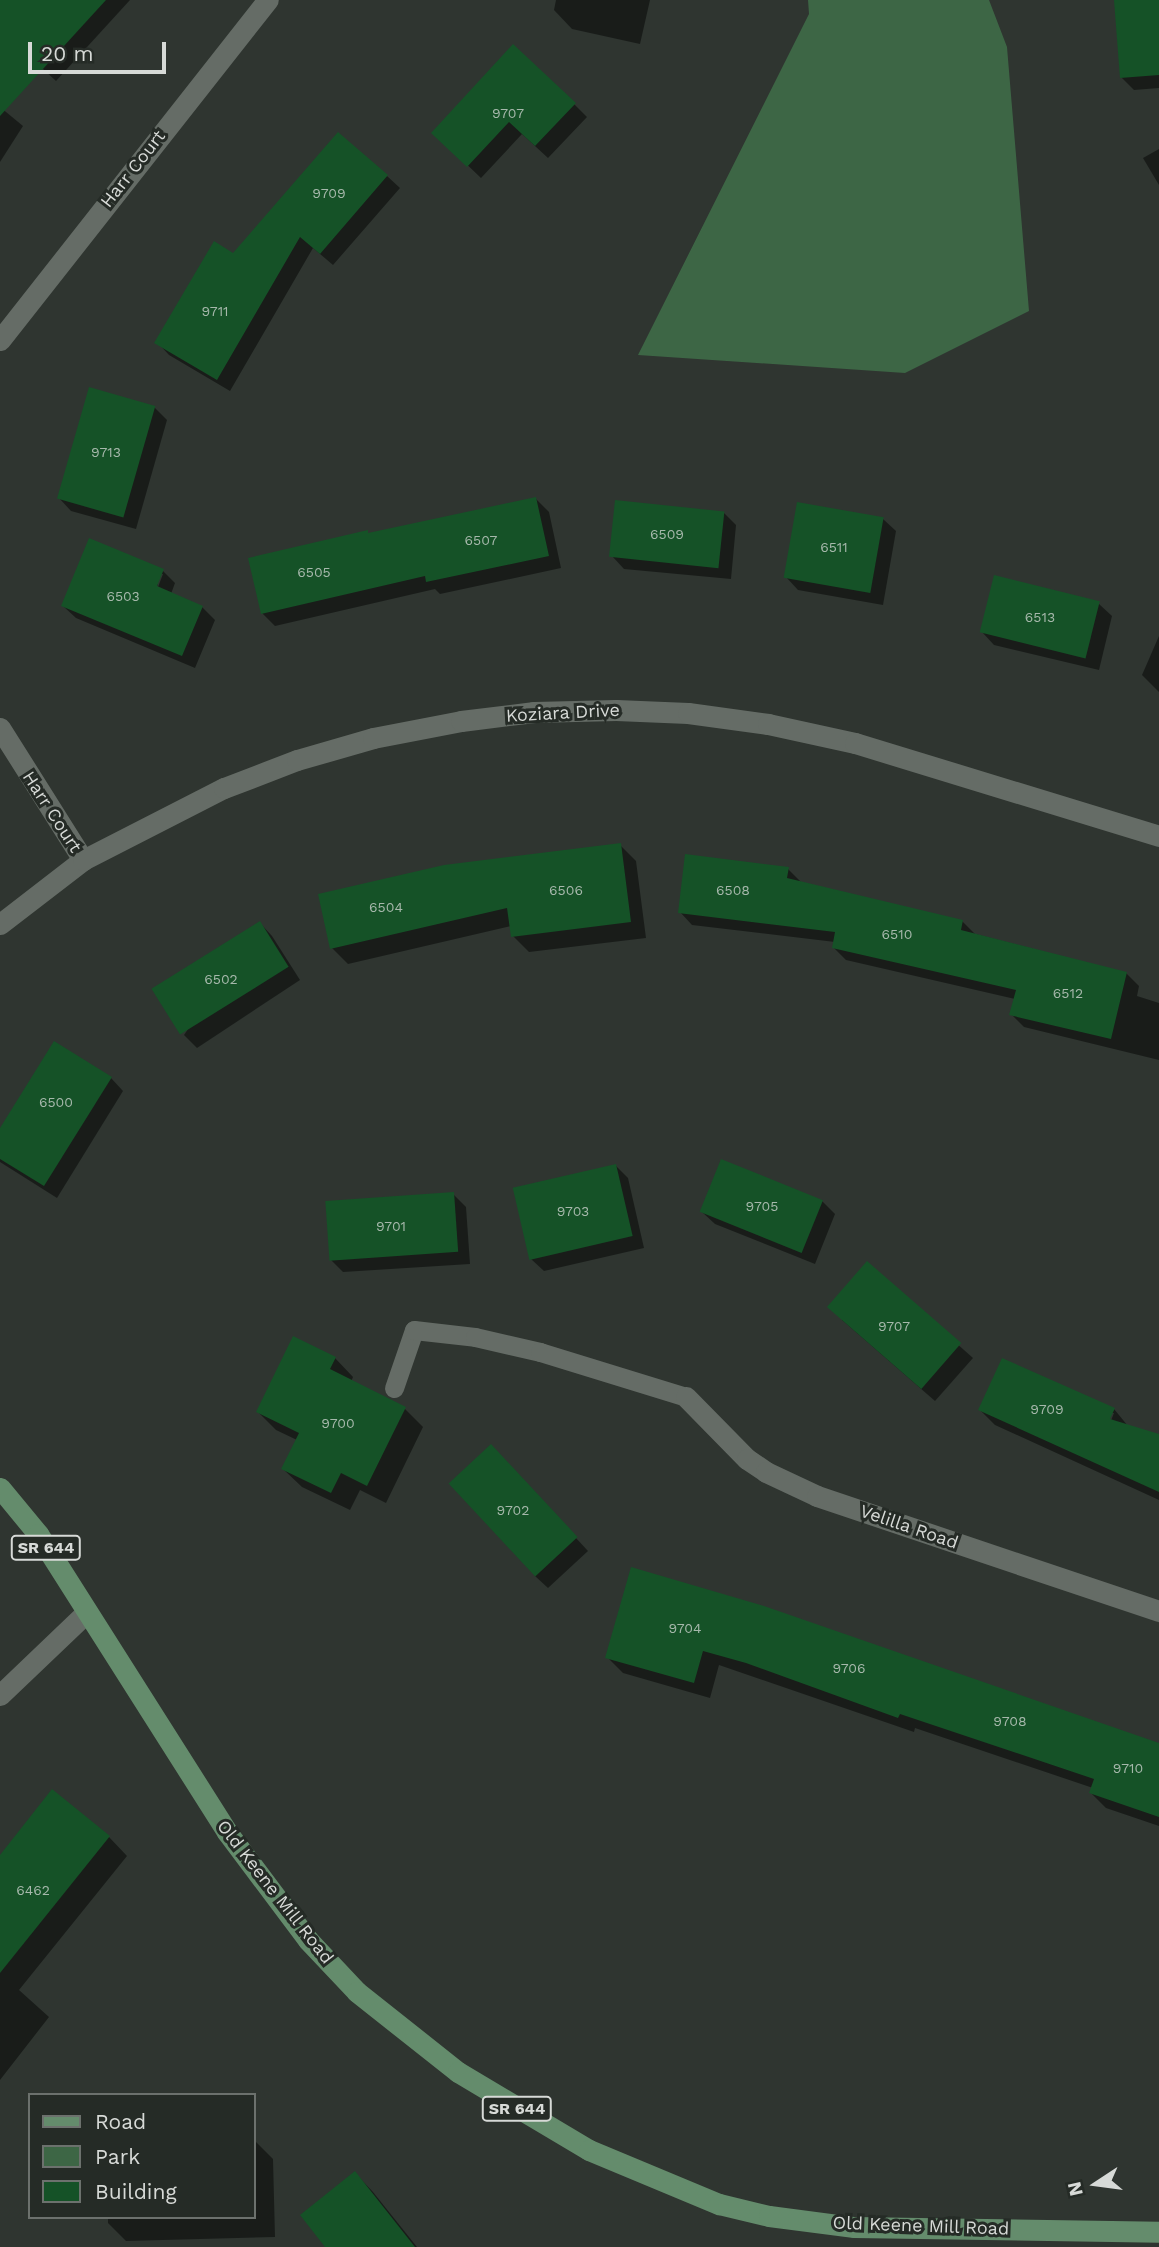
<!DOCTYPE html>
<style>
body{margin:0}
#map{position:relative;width:1159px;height:2247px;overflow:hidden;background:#2f3530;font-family:"Work Sans",sans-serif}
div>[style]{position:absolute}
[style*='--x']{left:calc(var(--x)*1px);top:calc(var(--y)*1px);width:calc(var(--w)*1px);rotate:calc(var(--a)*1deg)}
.green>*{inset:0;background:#3d6645}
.shadow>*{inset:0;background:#0007}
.building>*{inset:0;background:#155227;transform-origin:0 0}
.lane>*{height:19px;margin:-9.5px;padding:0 9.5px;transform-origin:9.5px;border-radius:9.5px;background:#656c66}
.street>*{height:21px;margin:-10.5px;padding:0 10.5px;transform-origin:10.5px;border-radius:10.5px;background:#656c66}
.primary>*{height:21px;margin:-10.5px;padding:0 10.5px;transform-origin:10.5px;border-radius:10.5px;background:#648c6c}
span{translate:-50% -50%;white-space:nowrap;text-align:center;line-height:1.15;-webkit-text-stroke:6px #252b26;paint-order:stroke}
.number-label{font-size:14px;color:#a6b8ab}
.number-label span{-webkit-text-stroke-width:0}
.shield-label span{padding:2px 5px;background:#252b26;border:2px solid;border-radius:5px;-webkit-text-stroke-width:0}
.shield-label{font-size:16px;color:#d7dad7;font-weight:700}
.street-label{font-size:18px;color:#d7dad7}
.legend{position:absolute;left:28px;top:2093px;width:228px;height:126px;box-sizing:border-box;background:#252b26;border:2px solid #6c716d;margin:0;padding:9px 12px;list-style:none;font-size:21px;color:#d7dad7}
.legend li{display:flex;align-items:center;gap:14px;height:35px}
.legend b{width:35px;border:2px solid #6c716d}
.north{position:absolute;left:1061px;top:2149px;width:70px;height:70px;-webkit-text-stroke:5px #252b26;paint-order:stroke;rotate:257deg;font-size:19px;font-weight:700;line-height:28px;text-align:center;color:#d7dad7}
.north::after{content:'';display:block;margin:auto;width:24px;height:32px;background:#d7dad7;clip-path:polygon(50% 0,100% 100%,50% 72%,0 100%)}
.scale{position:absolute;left:28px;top:42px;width:138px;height:32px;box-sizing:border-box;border:4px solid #d7dad7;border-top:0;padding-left:9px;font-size:21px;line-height:24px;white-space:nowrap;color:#d7dad7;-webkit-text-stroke:5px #252b26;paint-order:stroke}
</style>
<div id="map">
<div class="green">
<div style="clip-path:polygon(808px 0,989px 0,1007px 47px,1029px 311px,905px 373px,638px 355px,809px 14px)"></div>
</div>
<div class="shadow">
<div style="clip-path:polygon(11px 0,130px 0,56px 81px,0 29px,0 12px)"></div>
<div style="clip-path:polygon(556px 0,650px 0,640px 44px,572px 29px,554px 10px)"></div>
<div style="clip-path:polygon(1115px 0,1159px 0,1159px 88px,1134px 90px,1121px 77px)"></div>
<div style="clip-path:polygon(574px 104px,587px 117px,548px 158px,522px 134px,481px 178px,434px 133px)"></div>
<div style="clip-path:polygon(0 107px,23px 126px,0 162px)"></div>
<div style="clip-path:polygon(1159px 149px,1159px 185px,1143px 158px)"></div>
<div style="clip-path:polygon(387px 176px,400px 188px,333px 265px,313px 248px,230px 391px,169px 355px,157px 342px,233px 255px)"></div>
<div style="clip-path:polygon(154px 407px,167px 420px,136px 529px,71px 511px,59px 498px)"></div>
<div style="clip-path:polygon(536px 499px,549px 512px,561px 568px,440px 594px,435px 589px,275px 626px,262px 613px,367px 532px,369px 534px)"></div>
<div style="clip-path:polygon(723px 512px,736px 525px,731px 579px,624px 569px,612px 556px)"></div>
<div style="clip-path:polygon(883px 519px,896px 531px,883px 605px,798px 590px,786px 577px)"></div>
<div style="clip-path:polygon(evenodd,163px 571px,175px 583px,171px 594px,202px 607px,215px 620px,195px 668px,76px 618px,63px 606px,163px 571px,160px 574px,163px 574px,155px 595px,160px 574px)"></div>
<div style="clip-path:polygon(1099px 604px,1112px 616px,1099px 670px,994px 645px,982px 632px)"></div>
<div style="clip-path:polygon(1159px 636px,1159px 692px,1142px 675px)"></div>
<div style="clip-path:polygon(620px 845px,636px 861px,646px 938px,529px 952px,513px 936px,511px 926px,348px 964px,332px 948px)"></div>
<div style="clip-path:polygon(788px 869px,801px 882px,962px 921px,975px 934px,1126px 973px,1139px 986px,1137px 996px,1159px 1003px,1159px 1060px,1024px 1027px,1011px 1014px,1015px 999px,846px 960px,834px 948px,835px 942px,692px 925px,680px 912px)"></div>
<div style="clip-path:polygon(260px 923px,272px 936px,300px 980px,197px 1048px,184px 1035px)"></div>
<div style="clip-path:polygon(111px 1078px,123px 1091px,57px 1198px,0 1162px,0 1131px)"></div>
<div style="clip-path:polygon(615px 1165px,628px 1178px,644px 1248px,544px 1271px,531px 1259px)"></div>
<div style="clip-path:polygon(453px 1194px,466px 1207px,470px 1264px,343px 1272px,330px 1259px)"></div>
<div style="clip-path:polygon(822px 1201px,835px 1214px,815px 1264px,715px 1224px,702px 1212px)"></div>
<div style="clip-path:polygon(867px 1264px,973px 1358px,935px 1401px,842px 1320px)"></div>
<div style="clip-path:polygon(335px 1358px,353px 1377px,351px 1382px,405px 1409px,423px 1427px,386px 1503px,360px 1490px,350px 1510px,302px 1487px,283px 1469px,297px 1440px,276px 1430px,258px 1412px)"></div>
<div style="clip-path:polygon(evenodd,1114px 1409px,1128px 1426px,1159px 1436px,1159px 1500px,995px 1425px,980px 1410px,1114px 1409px,1110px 1413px,1114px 1413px,1108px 1428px,1110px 1413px)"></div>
<div style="clip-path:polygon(503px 1459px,588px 1551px,548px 1588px,535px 1576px)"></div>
<div style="clip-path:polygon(632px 1570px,1159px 1745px,1159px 1826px,1106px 1808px,1091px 1793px,1093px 1788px,915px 1728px,914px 1732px,719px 1665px,710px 1698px,623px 1673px,607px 1657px)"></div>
<div style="clip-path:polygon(109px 1837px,127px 1856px,19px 1990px,49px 2017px,0 2080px,0 1857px)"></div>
<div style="clip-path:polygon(254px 2140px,273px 2159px,275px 2237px,126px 2241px,108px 2223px,108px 2217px,254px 2217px)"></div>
<div style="clip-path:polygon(355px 2173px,373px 2192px,417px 2247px,328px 2247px)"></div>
</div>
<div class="building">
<div style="clip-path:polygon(0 0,106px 0,0 116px)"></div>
<div style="clip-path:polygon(1114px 0,1159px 0,1159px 75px,1120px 78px)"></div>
<div style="clip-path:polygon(513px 44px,576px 103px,535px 146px,509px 122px,467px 167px,431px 133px)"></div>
<div style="clip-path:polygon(338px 132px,388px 175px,320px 254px,300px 237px,217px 380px,154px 343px,214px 241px,233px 253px)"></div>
<div style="left:89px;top:387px;width:69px;height:116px;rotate:16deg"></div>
<div style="clip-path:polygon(536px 497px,549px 556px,426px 582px,425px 576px,261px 614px,248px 558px,368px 530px,368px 533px)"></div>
<div style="left:615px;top:500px;width:110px;height:57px;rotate:6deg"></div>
<div style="left:797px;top:502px;width:88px;height:77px;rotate:10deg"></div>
<div style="clip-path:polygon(89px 538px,164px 569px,157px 586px,203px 606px,182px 656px,61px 606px)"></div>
<div style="left:994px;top:575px;width:109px;height:59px;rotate:14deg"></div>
<div style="clip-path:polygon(621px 843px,631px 922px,511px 937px,507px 908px,330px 949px,318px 894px,444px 865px)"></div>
<div style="clip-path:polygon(685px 854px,789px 867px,787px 878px,963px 920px,961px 930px,1127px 972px,1111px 1039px,1009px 1015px,1016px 990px,832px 948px,835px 932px,678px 913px)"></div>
<div style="left:260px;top:921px;width:54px;height:128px;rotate:58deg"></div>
<div style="clip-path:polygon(54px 1041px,112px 1077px,44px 1186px,0 1159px,0 1128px)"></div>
<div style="left:721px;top:1159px;width:110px;height:57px;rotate:22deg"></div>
<div style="left:616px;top:1164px;width:74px;height:106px;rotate:77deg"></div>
<div style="left:454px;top:1192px;width:60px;height:129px;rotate:86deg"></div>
<div style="left:867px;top:1261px;width:125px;height:61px;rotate:41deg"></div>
<div style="clip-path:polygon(293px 1336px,336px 1357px,330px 1369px,406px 1407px,367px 1486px,341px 1473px,331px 1493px,281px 1469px,299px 1433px,256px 1412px)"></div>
<div style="clip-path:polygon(1002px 1358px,1115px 1408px,1110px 1419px,1159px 1434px,1159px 1492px,978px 1410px)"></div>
<div style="left:491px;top:1444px;width:127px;height:58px;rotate:47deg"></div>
<div style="clip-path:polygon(631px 1567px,764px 1606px,1159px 1743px,1159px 1817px,1089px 1793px,1094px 1779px,900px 1714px,898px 1718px,746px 1663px,703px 1651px,694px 1683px,605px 1658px)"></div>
<div style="clip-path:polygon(52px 1789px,110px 1836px,0 1973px,0 1855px)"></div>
<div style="clip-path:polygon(355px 2171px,415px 2247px,325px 2247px,300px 2215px)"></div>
</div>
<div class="lane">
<div style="--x:394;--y:1388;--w:61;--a:-71"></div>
<div style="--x:414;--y:1330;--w:61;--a:6.5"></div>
<div style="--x:475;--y:1337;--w:67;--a:13"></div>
<div style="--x:540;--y:1352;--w:153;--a:17.1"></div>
</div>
<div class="street">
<div style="--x:0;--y:340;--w:433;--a:-51.8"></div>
<div style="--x:0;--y:728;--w:156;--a:57.8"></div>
<div style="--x:0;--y:924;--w:105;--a:-37.6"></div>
<div style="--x:83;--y:860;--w:158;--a:-27.1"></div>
<div style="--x:224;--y:788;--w:78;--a:-21"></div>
<div style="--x:297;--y:760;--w:79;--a:-16.1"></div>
<div style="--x:373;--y:738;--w:90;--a:-10.9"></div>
<div style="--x:461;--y:721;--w:74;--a:-7"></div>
<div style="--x:534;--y:712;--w:82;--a:-1.4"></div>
<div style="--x:616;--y:710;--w:72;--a:2.4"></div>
<div style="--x:688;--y:713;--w:81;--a:7.8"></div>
<div style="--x:768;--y:724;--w:89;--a:12.3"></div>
<div style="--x:855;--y:743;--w:318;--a:17"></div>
<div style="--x:686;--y:1397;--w:87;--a:45.5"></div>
<div style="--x:747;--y:1459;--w:23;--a:34"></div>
<div style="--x:766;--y:1472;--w:56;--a:25.2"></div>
<div style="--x:817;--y:1496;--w:361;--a:18.6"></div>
<div style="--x:0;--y:1695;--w:120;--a:-43.7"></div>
</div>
<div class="primary">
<div style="--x:0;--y:1488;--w:60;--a:50.4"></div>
<div style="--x:38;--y:1534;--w:353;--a:57.6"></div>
<div style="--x:227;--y:1832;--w:135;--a:53.1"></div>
<div style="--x:308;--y:1940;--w:71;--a:46.7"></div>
<div style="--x:357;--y:1992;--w:129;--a:38.4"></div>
<div style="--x:458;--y:2072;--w:152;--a:30.8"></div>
<div style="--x:589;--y:2150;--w:141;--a:22.6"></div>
<div style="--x:719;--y:2204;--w:51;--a:13.5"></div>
<div style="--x:769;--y:2216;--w:86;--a:7.4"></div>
<div style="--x:854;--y:2227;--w:305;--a:0.9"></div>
</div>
<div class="number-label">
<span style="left:508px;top:113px">9707</span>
<span style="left:329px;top:193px">9709</span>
<span style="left:215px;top:311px">9711</span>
<span style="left:106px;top:452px">9713</span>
<span style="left:667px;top:534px">6509</span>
<span style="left:481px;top:540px">6507</span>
<span style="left:834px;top:547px">6511</span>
<span style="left:314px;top:572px">6505</span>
<span style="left:123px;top:596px">6503</span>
<span style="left:1040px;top:617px">6513</span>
<span style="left:566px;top:890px">6506</span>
<span style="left:733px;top:890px">6508</span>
<span style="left:386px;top:907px">6504</span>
<span style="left:897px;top:934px">6510</span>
<span style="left:221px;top:979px">6502</span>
<span style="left:1068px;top:993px">6512</span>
<span style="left:56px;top:1102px">6500</span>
<span style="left:762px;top:1206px">9705</span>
<span style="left:573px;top:1211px">9703</span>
<span style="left:391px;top:1226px">9701</span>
<span style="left:894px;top:1326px">9707</span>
<span style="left:1047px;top:1409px">9709</span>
<span style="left:338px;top:1423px">9700</span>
<span style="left:513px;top:1510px">9702</span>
<span style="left:685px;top:1628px">9704</span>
<span style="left:849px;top:1668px">9706</span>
<span style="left:1010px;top:1721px">9708</span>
<span style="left:1128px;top:1768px">9710</span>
<span style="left:33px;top:1890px">6462</span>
</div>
<div class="shield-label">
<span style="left:46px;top:1548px">SR 644</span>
<span style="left:517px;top:2109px">SR 644</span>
</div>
<div class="street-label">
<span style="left:133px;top:169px;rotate:-52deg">Harr Court</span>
<span style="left:563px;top:713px;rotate:-3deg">Koziara Drive</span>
<span style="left:52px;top:812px;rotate:57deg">Harr Court</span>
<span style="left:909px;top:1527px;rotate:19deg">Velilla Road</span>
<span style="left:275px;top:1892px;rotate:52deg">Old Keene Mill Road</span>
<span style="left:921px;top:2226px;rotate:2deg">Old Keene Mill Road</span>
</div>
<ul class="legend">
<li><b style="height:9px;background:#648c6c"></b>Road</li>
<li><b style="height:19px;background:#3d6645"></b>Park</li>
<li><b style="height:19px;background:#155227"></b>Building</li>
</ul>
<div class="north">N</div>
<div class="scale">20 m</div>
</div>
